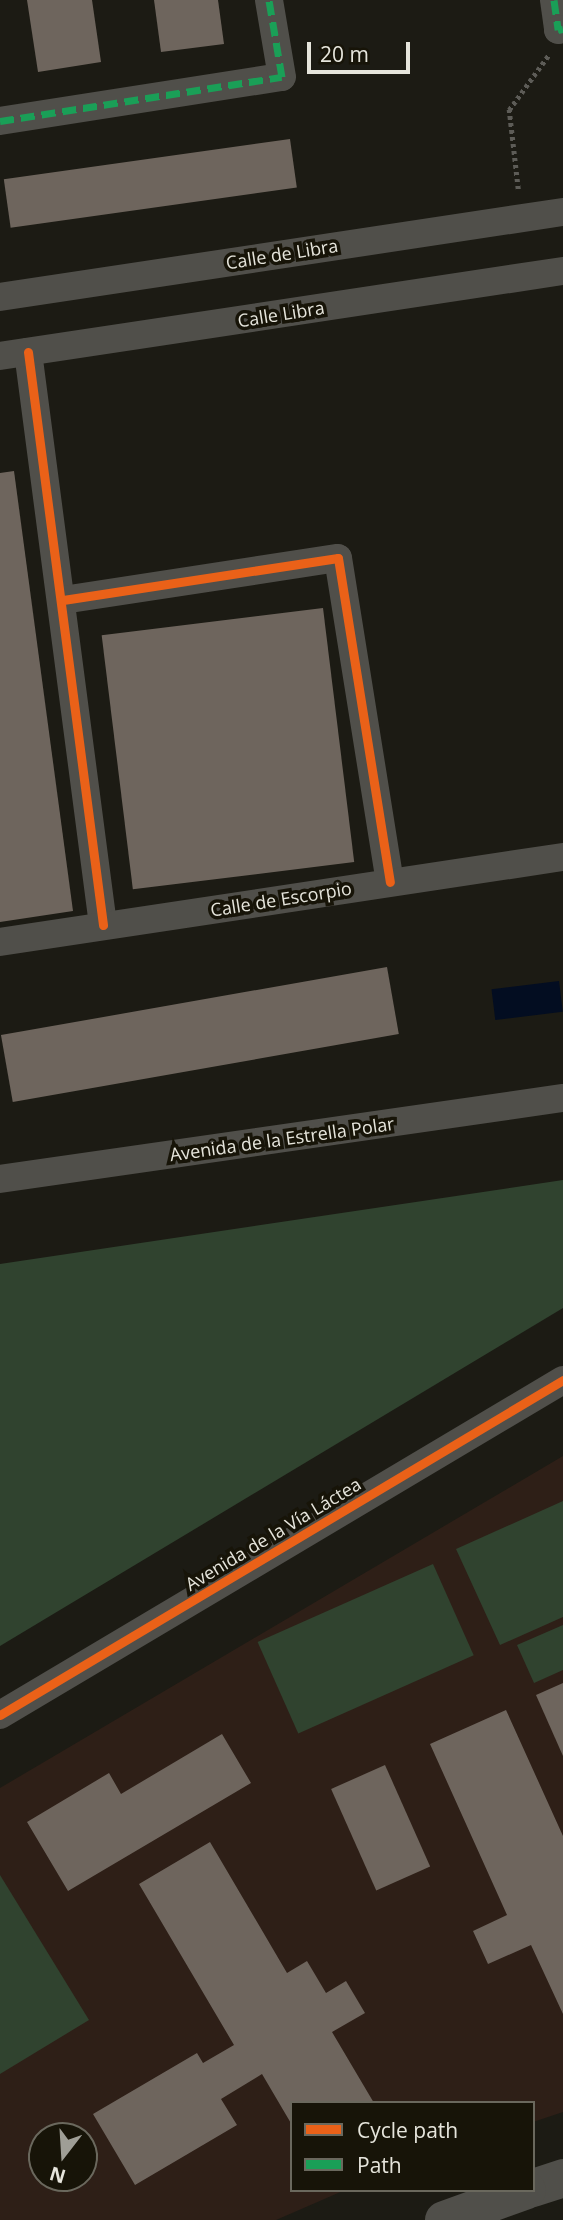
<!DOCTYPE html>
<meta charset="utf-8">
<style>
body{margin:0}
#map{position:relative;width:563px;height:2220px;overflow:hidden;background:#1c1b14;font-family:"Open Sans",sans-serif}
div>[style]{position:absolute}
[style*='--x']{left:calc(var(--x)*1px);top:calc(var(--y)*1px);width:calc(var(--w)*1px);rotate:calc(var(--a)*1deg)}
.education>*{inset:0;background:#2e1f17}
.green>*{inset:0;background:#30432f;transform-origin:0 0}
.water>*{inset:0;background:#030d21;transform-origin:0 0}
.building>*{inset:0;background:#6e655d;transform-origin:0 0}
.path>*{height:4.5px;margin-top:-2.25px;transform-origin:0;background:repeating-linear-gradient(90deg,#5d5c57 0 3.5px,transparent 0 7px)}
.street>*{height:28px;margin:-14px;padding:0 14px;transform-origin:14px;border-radius:14px;background:#504f4a}
.secondary>*{height:38px;margin:-19px;padding:0 19px;transform-origin:19px;border-radius:19px;background:#504f4a}
.quiet>*{height:7px;margin-top:-3.5px;transform-origin:0;background:repeating-linear-gradient(90deg,#1a9f57 0 14px,transparent 0 21px)}
.cycleway>*{height:9px;margin:-4.5px;padding:0 4.5px;transform-origin:4.5px;border-radius:4.5px;background:#ea6118}
span{translate:-50% -50%;white-space:nowrap;text-align:center;line-height:1.15;-webkit-text-stroke:7px #171408;paint-order:stroke}
.street-label{font-size:18px;color:#e6e5dc}
.legend{position:absolute;left:290px;top:2101px;width:245px;height:91px;box-sizing:border-box;background:#171408;border:2px solid #6a685d;margin:0;padding:9px 12px;list-style:none;font-size:21px;color:#e6e5dc}
.legend li{display:flex;align-items:center;gap:14px;height:35px}
.legend b{width:35px;border:2px solid #6a685d}
.north{position:absolute;left:28px;top:2122px;width:70px;height:70px;box-sizing:border-box;background:#171408;border:2px solid #6a685d;border-radius:50%;rotate:197deg;font-size:19px;font-weight:700;line-height:28px;text-align:center;color:#e6e5dc}
.north::after{content:'';display:block;margin:auto;width:24px;height:32px;background:#9f9e96;clip-path:polygon(50% 0,100% 100%,50% 72%,0 100%)}
.scale{position:absolute;left:307px;top:42px;width:103px;height:32px;box-sizing:border-box;border:4px solid #e6e5dc;border-top:0;padding-left:9px;font-size:21px;line-height:24px;white-space:nowrap;color:#e6e5dc;-webkit-text-stroke:5px #171408;paint-order:stroke}
</style>
<div id="map">
<div class="education">
<div style="clip-path:polygon(evenodd,563px 1456px,563px 2112px,533px 2122px,533px 2103px,292px 2103px,292px 2190px,345px 2190px,276px 2220px,0 2220px,0 1788px,563px 1456px,42px 2136px,84px 2136px,84px 2178px,42px 2178px,42px 2136px)"></div>
</div>
<div class="green">
<div style="clip-path:polygon(563px 1180px,563px 1308px,0 1646px,0 1264px)"></div>
<div style="clip-path:polygon(563px 1501px,563px 1617px,500px 1645px,456px 1549px)"></div>
<div style="left:433px;top:1564px;width:100px;height:192px;rotate:66deg"></div>
<div style="clip-path:polygon(563px 1625px,563px 1670px,534px 1683px,517px 1645px)"></div>
<div style="clip-path:polygon(0 1875px,89px 2020px,0 2074px)"></div>
</div>
<div class="water">
<div style="left:559px;top:981px;width:31px;height:68px;rotate:83deg"></div>
</div>
<div class="building">
<div style="clip-path:polygon(27px 0,92px 0,101px 62px,38px 72px)"></div>
<div style="clip-path:polygon(154px 0,218px 0,224px 44px,161px 52px)"></div>
<div style="left:290px;top:139px;width:49px;height:289px;rotate:82deg"></div>
<div style="clip-path:polygon(14px 471px,73px 911px,0 922px,0 473px)"></div>
<div style="left:323px;top:608px;width:256px;height:223px;rotate:83deg"></div>
<div style="left:387px;top:967px;width:68px;height:392px;rotate:80deg"></div>
<div style="clip-path:polygon(563px 1683px,563px 1756px,536px 1695px)"></div>
<div style="clip-path:polygon(506px 1710px,563px 1836px,563px 2014px,531px 1945px,488px 1964px,473px 1931px,507px 1915px,430px 1744px)"></div>
<div style="clip-path:polygon(222px 1734px,251px 1783px,68px 1891px,27px 1822px,109px 1773px,121px 1794px)"></div>
<div style="left:385px;top:1765px;width:111px;height:59px;rotate:66deg"></div>
<div style="clip-path:polygon(210px 1842px,287px 1973px,307px 1961px,326px 1993px,346px 1981px,365px 2013px,332px 2032px,374px 2103px,292px 2103px,292px 2125px,262px 2074px,221px 2099px,237px 2125px,135px 2185px,93px 2114px,197px 2053px,203px 2063px,234px 2045px,139px 1884px)"></div>
</div>
<div class="path">
<div style="--x:518;--y:189;--w:80;--a:-96.5"></div>
<div style="--x:509;--y:110;--w:67;--a:-54.2"></div>
</div>
<div class="street">
<div style="--x:554;--y:0;--w:30;--a:82"></div>
<div style="--x:558;--y:30;--w:5;--a:-11"></div>
<div style="--x:0;--y:121;--w:285;--a:-8.9"></div>
<div style="--x:282;--y:77;--w:78;--a:-99.6"></div>
<div style="--x:0;--y:297;--w:569;--a:-8.59"></div>
<div style="--x:28;--y:352;--w:578;--a:82.54"></div>
<div style="--x:0;--y:356;--w:569;--a:-8.59"></div>
<div style="--x:63;--y:600;--w:278;--a:-8.7"></div>
<div style="--x:338;--y:558;--w:328;--a:80.9"></div>
<div style="--x:0;--y:942;--w:569;--a:-8.59"></div>
<div style="--x:0;--y:1179;--w:569;--a:-8.19"></div>
<div style="--x:0;--y:1715;--w:655;--a:-30.75"></div>
</div>
<div class="secondary">
<div style="--x:533;--y:2188;--w:32;--a:-18"></div>
<div style="--x:444;--y:2220;--w:88;--a:-19.9"></div>
</div>
<div class="quiet">
<div style="--x:554;--y:0;--w:30;--a:82"></div>
<div style="--x:558;--y:30;--w:5;--a:-11"></div>
<div style="--x:0;--y:121;--w:285;--a:-8.9"></div>
<div style="--x:282;--y:77;--w:78;--a:-99.6"></div>
</div>
<div class="cycleway">
<div style="--x:28;--y:352;--w:578;--a:82.54"></div>
<div style="--x:63;--y:600;--w:278;--a:-8.7"></div>
<div style="--x:338;--y:558;--w:328;--a:80.9"></div>
<div style="--x:0;--y:1715;--w:655;--a:-30.75"></div>
</div>
<div class="street-label">
<span style="left:282px;top:254px;rotate:-9deg">Calle de Libra</span>
<span style="left:281px;top:314px;rotate:-9deg">Calle Libra</span>
<span style="left:281px;top:899px;rotate:-9deg">Calle de Escorpio</span>
<span style="left:282px;top:1139px;rotate:-8deg">Avenida de la Estrella Polar</span>
<span style="left:273px;top:1534px;rotate:-31deg">Avenida de la Vía Láctea</span>
</div>
<ul class="legend">
<li><b style="height:9px;background:#ea6118"></b>Cycle path</li>
<li><b style="height:9px;background:#1a9f57"></b>Path</li>
</ul>
<div class="north">N</div>
<div class="scale">20 m</div>
</div>
